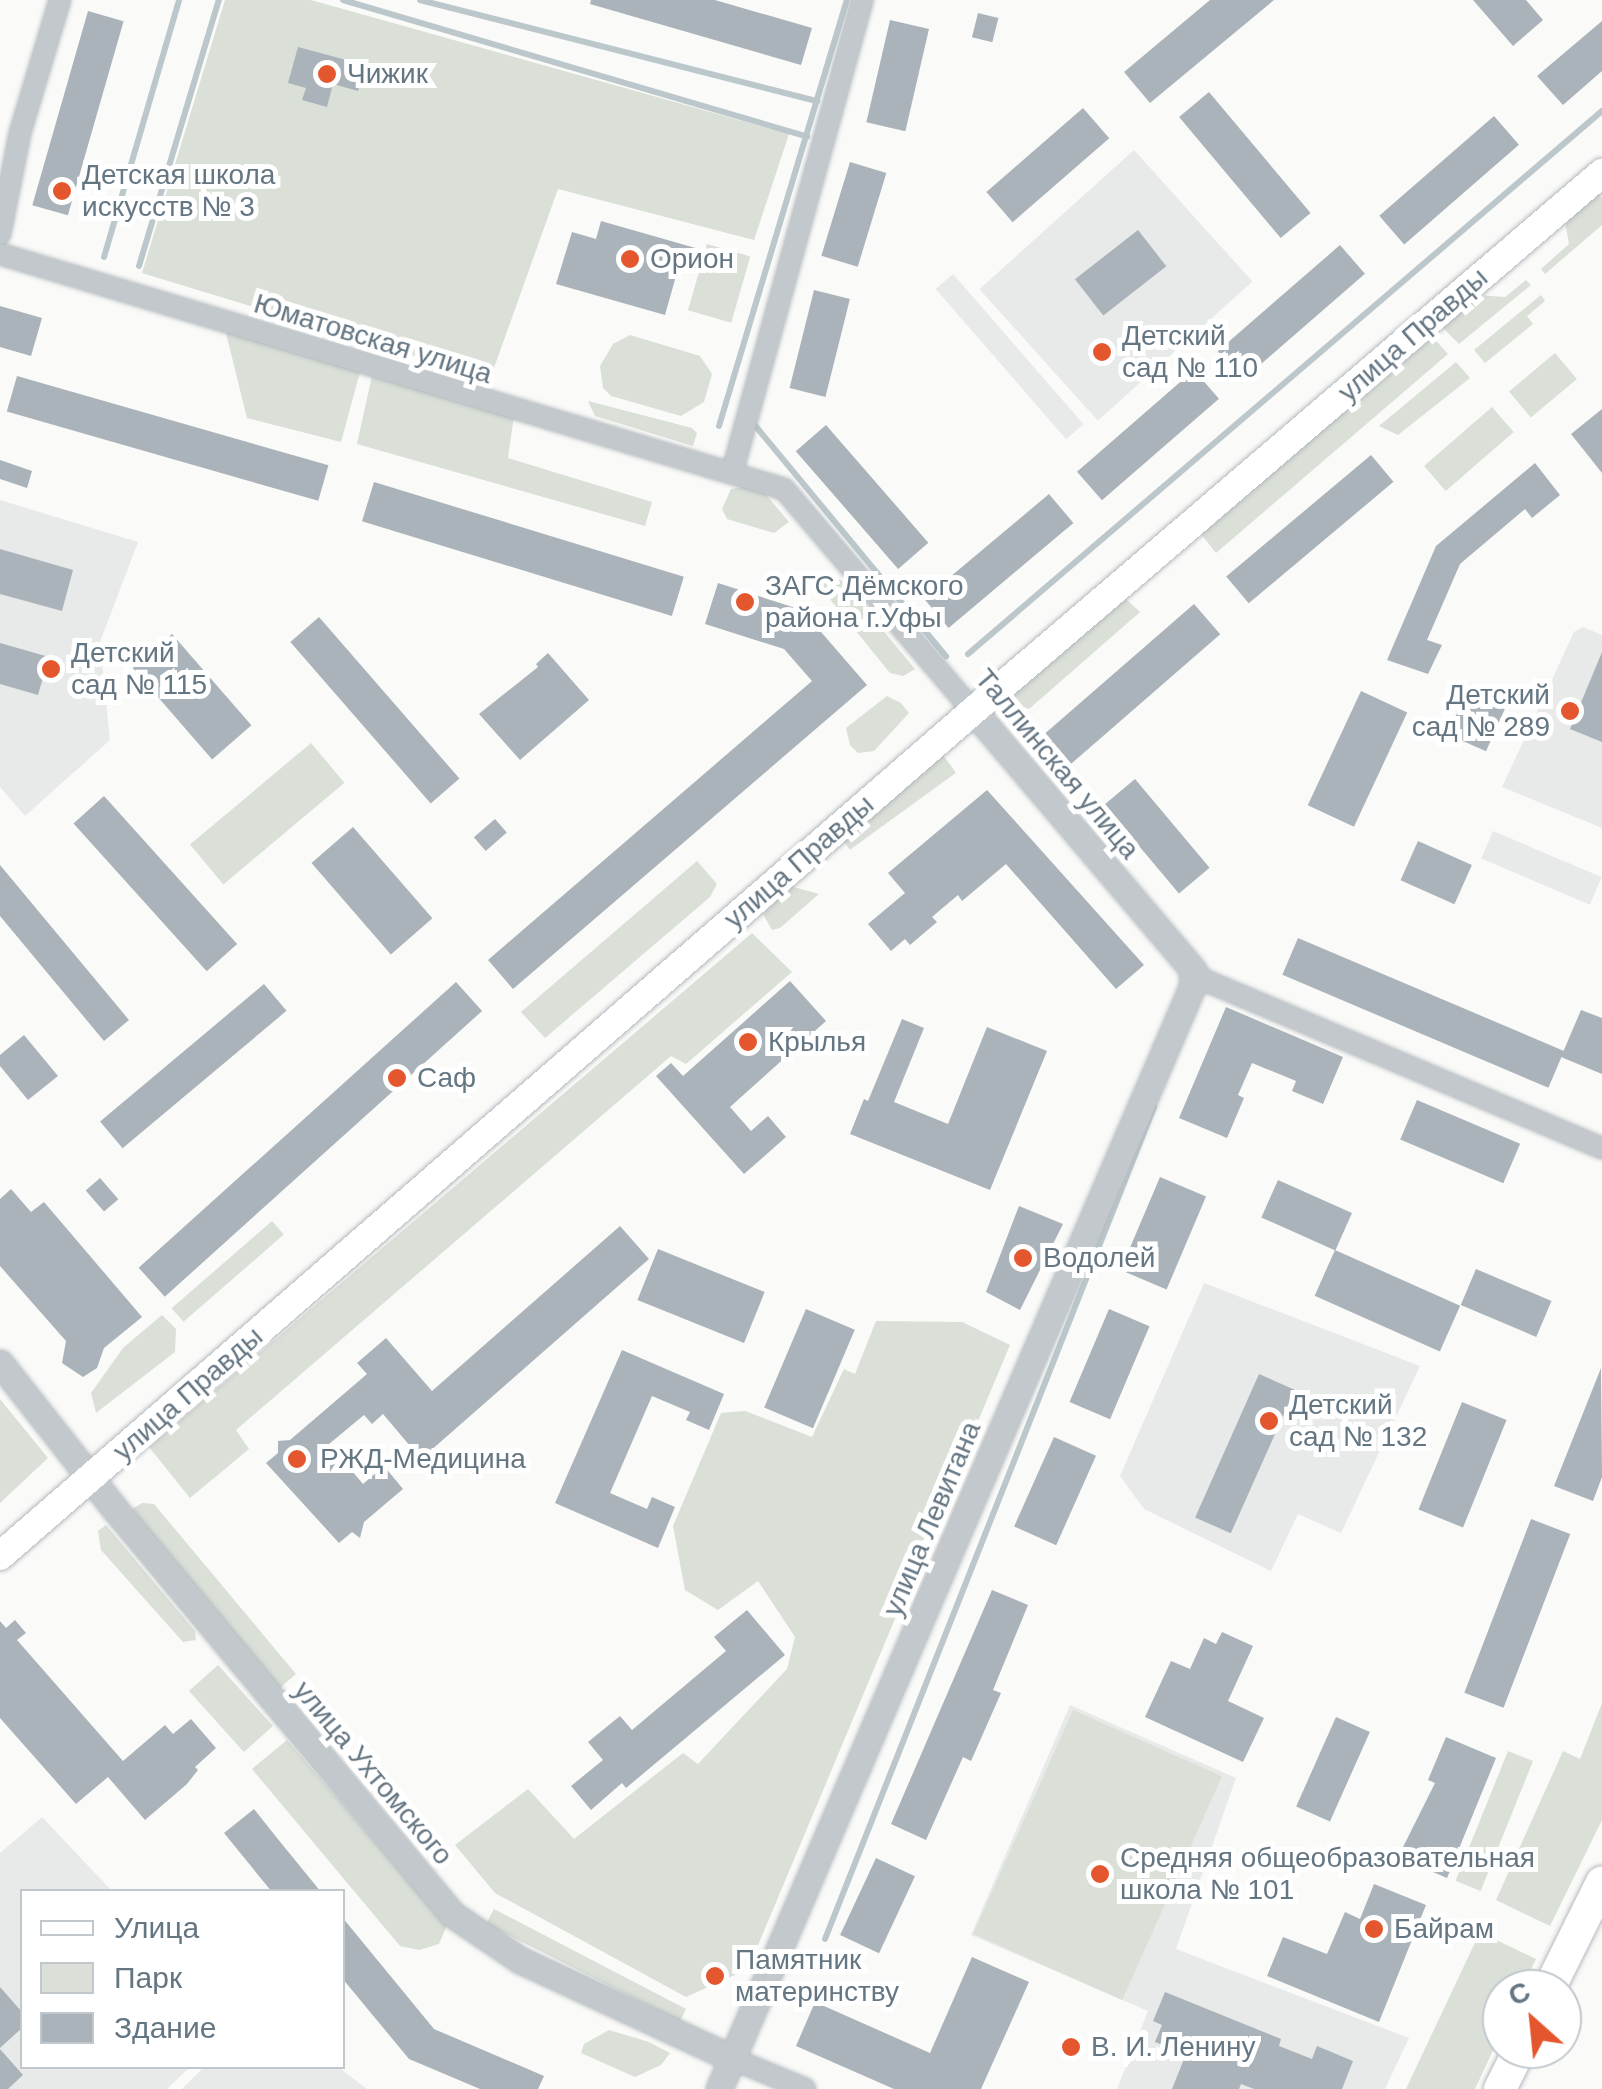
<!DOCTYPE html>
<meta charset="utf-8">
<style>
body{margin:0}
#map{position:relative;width:1602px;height:2089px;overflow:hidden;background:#fafaf8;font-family:Helvetica,sans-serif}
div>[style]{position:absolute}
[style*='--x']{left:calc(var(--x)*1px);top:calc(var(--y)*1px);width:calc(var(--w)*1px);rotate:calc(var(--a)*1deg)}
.built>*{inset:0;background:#e8e9e9;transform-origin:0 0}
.green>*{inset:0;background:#dadfd7;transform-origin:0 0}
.stream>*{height:6px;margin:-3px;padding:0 3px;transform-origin:3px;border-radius:3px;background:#bbc7cb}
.building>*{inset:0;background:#aab3b9;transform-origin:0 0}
.roads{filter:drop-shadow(0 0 2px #b3babf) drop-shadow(0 0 2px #b3babf)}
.minor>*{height:20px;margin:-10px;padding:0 10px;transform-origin:10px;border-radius:10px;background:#c3c8cc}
.tertiary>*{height:25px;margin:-12.5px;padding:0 12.5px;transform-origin:12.5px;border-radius:12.5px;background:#c3c8cc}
.secondary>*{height:28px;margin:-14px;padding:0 14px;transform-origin:14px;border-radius:14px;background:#fff}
.primary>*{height:32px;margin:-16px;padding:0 16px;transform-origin:16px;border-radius:16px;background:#fff}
.dots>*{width:28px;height:28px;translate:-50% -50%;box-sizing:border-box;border:5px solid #fff;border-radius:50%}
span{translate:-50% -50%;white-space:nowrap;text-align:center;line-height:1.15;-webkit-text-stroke:10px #fff;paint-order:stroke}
.poi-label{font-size:28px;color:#657683}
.left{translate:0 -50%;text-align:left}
.right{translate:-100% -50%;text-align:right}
.street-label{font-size:28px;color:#657683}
.legend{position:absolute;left:20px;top:1889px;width:325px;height:180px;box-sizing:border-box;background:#fff;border:2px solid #c1c8cd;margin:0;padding:12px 18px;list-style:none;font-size:30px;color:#657683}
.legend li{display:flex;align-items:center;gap:20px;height:50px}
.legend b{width:50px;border:2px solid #c1c8cd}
.north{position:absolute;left:1482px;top:1969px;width:100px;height:100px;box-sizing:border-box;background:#fff;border:2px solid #c1c8cd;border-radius:50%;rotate:333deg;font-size:28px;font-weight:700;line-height:40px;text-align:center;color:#657683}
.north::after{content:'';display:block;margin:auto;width:35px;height:45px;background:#e4572e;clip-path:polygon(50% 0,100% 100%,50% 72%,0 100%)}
</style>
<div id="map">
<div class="built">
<div style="left:1134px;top:150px;width:177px;height:208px;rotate:48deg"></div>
<div style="left:953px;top:274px;width:199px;height:23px;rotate:49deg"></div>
<div style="clip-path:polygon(0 500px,138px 542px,100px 642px,110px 740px,25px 816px,0 787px)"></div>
<div style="clip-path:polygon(1583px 627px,1602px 635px,1602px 828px,1502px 787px,1574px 632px)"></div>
<div style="left:1493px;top:831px;width:118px;height:30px;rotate:23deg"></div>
<div style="clip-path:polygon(1204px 1283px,1420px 1366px,1341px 1533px,1298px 1514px,1271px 1571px,1144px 1509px,1120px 1476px)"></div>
<div style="clip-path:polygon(1070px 1705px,1236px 1778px,1176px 1949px,1409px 2038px,1385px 2089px,1117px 2089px,1148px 2011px,971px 1935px)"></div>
<div style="clip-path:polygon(42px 1817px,112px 1891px,22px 1892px,22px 2066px,190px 2067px,167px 2089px,0 2089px,0 1853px)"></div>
<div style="clip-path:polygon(204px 2067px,338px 2067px,367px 2089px,182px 2089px)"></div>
</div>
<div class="green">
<div style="clip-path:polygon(225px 0,311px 0,789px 134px,754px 240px,558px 189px,490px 379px,142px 273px)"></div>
<div style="clip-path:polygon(1598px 193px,1602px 198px,1602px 225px,1545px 274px,1541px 269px,1569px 244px,1565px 222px)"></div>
<div style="left:707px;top:244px;width:45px;height:69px;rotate:16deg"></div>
<div style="clip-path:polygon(1526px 280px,1531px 285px,1459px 344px,1441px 326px,1476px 295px,1505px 297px)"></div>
<div style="clip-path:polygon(1541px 295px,1545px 301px,1527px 316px,1533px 324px,1485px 363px,1474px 350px)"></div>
<div style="clip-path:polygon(225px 329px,360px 372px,341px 442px,247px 418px)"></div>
<div style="clip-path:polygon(1429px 333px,1448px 354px,1216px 553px,1201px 534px)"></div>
<div style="clip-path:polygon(630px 335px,700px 356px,712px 374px,704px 402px,681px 416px,611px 396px,603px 388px,600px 366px,613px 344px)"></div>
<div style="left:1555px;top:353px;width:34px;height:60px;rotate:50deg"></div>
<div style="clip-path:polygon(1456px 362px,1470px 378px,1398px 435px,1379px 426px)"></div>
<div style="clip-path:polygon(372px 376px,514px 415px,508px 458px,652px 502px,645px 526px,357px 444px)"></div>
<div style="clip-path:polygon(588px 401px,692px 428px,697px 433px,693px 446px,595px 416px)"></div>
<div style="left:1492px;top:407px;width:33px;height:90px;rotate:49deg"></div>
<div style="clip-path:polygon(749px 486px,762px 490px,789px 522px,774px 533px,727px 519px,722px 509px,731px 489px)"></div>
<div style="clip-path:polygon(812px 577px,841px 580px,915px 669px,903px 676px,890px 673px)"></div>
<div style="clip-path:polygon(1125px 598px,1140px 612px,1029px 709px,1013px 703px,1012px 695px)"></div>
<div style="clip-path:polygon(887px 696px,901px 703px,909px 713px,874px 751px,858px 753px,850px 745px,846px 728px)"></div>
<div style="left:311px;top:743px;width:52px;height:158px;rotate:50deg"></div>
<div style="left:943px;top:755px;width:22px;height:131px;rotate:54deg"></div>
<div style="clip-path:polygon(697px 861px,717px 884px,710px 897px,545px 1038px,521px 1012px)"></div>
<div style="clip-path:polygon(790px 886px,819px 894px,780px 928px,772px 930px,763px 914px)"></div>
<div style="clip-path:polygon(752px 933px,792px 972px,686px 1064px,671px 1056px,236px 1430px,249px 1449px,190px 1498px,149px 1447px)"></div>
<div style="left:272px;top:1221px;width:18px;height:133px;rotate:49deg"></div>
<div style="clip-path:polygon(162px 1315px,176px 1329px,175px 1352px,96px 1413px,91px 1393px,123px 1348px)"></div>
<div style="clip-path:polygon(876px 1321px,962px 1322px,1010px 1345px,748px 1969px,686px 1997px,495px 1893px,455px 1845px,528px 1789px,574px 1839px,683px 1753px,698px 1764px,787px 1669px,795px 1637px,758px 1581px,718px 1610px,685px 1590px,673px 1526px,721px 1413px,745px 1411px,812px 1437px,844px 1369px,855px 1374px)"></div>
<div style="clip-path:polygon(0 1399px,48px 1458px,0 1503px)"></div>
<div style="clip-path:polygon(142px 1503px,154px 1504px,296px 1674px,276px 1691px,127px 1512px)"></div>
<div style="clip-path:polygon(106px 1525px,195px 1631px,196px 1640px,183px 1642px,101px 1550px,98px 1531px)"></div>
<div style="left:218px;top:1665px;width:82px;height:39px;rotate:48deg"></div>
<div style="clip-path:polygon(1602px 1703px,1602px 1820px,1550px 1926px,1496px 1900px,1563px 1751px,1580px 1759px)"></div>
<div style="left:1073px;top:1710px;width:163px;height:245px;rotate:24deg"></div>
<div style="clip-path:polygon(287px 1740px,447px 1925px,439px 1944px,419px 1950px,400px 1946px,252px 1769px)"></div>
<div style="left:1508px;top:1751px;width:27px;height:140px;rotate:22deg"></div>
<div style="clip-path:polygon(494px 1909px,686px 2009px,680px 2021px,486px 1924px)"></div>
<div style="clip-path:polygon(1480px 1932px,1536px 1959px,1522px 1989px,1502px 1989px,1502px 2031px,1475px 2089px,1406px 2089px)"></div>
<div style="clip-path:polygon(609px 2030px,649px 2042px,670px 2053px,661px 2065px,635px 2077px,581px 2053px,584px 2044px)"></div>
</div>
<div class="stream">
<div style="--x:343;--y:0;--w:484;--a:16.4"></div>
<div style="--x:420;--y:0;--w:410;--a:14.3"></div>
<div style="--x:104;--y:257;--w:268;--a:-73.7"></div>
<div style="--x:139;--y:266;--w:278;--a:-73.3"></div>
<div style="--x:753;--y:423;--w:303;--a:50.4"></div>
<div style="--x:719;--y:426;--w:445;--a:-73.3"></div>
<div style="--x:968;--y:654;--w:835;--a:-40.58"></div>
<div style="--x:825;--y:1939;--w:895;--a:-68.42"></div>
</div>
<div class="building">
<div style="clip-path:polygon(591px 0,715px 0,812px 28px,801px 65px,590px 4px)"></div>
<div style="clip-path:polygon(1210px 0,1274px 0,1150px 103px,1124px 72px)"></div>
<div style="clip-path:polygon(1473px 0,1526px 0,1543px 20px,1513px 46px)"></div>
<div style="left:88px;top:11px;width:37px;height:202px;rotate:16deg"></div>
<div style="left:978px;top:13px;width:21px;height:25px;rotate:14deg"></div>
<div style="left:890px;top:20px;width:40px;height:105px;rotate:13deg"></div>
<div style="clip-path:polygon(1602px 21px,1602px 71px,1563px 105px,1537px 76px)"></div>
<div style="clip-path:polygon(298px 47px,365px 65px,358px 91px,333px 84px,327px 107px,302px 100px,306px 88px,288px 83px)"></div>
<div style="left:1209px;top:92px;width:158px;height:39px;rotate:50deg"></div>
<div style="left:1083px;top:108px;width:40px;height:128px;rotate:49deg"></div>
<div style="left:1494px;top:116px;width:38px;height:152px;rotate:49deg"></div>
<div style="left:850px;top:162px;width:38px;height:98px;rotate:17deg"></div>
<div style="clip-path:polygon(601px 221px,699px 249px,692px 273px,678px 269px,665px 315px,556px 284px,572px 232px,596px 239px)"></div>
<div style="left:1138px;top:230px;width:46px;height:80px;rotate:52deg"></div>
<div style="left:1340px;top:245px;width:38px;height:162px;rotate:49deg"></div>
<div style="left:814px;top:290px;width:37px;height:101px;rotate:14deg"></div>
<div style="clip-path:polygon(0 306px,42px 318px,31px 356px,0 347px)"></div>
<div style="left:1194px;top:370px;width:38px;height:155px;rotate:49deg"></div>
<div style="left:17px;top:376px;width:324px;height:37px;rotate:16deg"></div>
<div style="clip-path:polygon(1602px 409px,1602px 473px,1571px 434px)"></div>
<div style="left:826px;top:425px;width:156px;height:40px;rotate:49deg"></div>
<div style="left:1371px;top:455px;width:35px;height:189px;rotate:50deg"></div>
<div style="clip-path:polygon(0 460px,32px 471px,27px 488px,0 479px)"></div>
<div style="clip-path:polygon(1535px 463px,1560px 495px,1532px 518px,1525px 509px,1460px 564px,1427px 640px,1442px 645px,1428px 674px,1387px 660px,1436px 546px)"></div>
<div style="left:374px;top:482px;width:324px;height:41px;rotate:17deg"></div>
<div style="left:1049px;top:494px;width:38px;height:163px;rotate:50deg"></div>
<div style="clip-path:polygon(0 549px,73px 570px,62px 611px,0 594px)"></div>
<div style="clip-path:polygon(718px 583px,802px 610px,867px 685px,513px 989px,488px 960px,812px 681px,784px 649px,705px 624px)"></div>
<div style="left:1194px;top:604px;width:40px;height:202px;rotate:49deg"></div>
<div style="left:319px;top:617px;width:214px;height:38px;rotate:49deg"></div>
<div style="left:172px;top:634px;width:121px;height:52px;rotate:49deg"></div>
<div style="clip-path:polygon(0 643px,49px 657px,38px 695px,0 684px)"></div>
<div style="clip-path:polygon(1602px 652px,1602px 742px,1570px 729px)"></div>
<div style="clip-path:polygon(548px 653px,589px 700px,520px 760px,479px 714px,538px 667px,536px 664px)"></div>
<div style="left:1470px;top:684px;width:42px;height:55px;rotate:24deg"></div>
<div style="left:1361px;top:691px;width:51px;height:126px;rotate:25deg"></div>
<div style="left:1135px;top:779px;width:116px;height:40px;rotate:50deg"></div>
<div style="clip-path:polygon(987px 790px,1144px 965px,1116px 989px,1006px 864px,962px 901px,958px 895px,932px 917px,937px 922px,910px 945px,905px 939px,891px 951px,868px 924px,905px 893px,888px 873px)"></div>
<div style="left:104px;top:796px;width:199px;height:41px;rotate:48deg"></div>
<div style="left:495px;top:819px;width:18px;height:28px;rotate:49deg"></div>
<div style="left:353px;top:827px;width:121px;height:55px;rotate:49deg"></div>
<div style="left:1418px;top:841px;width:59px;height:43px;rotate:24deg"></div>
<div style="clip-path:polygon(0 865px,129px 1020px,104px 1041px,0 916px)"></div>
<div style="left:1298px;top:938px;width:289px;height:40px;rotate:23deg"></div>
<div style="clip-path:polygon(790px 981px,826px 1021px,730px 1107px,751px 1131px,768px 1116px,786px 1137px,744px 1174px,656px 1076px,671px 1063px,683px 1076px)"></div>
<div style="left:456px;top:982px;width:39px;height:427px;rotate:48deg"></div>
<div style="left:264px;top:984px;width:35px;height:214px;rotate:50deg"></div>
<div style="clip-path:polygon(1226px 1007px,1343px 1057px,1323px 1104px,1292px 1091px,1296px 1081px,1252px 1063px,1238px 1095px,1244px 1098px,1227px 1138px,1179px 1118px)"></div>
<div style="clip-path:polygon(1581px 1010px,1602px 1018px,1602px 1074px,1561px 1057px)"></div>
<div style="clip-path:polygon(902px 1019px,924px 1028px,894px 1102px,948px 1124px,987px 1027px,1047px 1051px,990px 1190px,850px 1134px,864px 1099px,868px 1101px)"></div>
<div style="clip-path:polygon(24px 1035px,58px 1076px,28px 1100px,0 1066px,0 1055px)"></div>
<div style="left:1417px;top:1100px;width:112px;height:43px;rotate:23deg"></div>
<div style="left:1160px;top:1177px;width:50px;height:101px;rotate:23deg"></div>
<div style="left:100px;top:1178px;width:28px;height:19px;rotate:49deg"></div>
<div style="left:1278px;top:1180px;width:81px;height:41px;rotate:24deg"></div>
<div style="clip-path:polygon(11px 1189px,31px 1212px,44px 1202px,142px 1317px,104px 1348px,97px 1368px,83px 1377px,62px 1363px,66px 1341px,0 1266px,0 1199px)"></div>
<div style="clip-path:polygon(1019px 1206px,1063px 1224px,1020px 1310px,986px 1292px)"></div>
<div style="clip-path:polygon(620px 1226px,649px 1259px,421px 1459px,383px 1414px,372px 1424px,364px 1415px,329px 1444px,363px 1484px,384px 1466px,403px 1489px,364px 1522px,360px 1538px,352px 1532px,339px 1543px,266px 1463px,278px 1453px,278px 1441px,290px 1440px,367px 1374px,357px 1363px,386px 1338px,432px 1391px)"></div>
<div style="left:658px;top:1249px;width:115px;height:55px;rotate:22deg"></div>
<div style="left:1335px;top:1250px;width:137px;height:50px;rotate:24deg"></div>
<div style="left:1476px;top:1269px;width:82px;height:39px;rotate:23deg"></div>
<div style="left:806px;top:1309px;width:53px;height:107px;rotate:23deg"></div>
<div style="left:1109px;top:1309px;width:44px;height:101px;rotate:23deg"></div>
<div style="clip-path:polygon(622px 1350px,724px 1394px,709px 1430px,686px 1420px,690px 1412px,652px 1396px,610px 1493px,647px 1509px,652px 1497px,675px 1507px,658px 1548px,555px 1503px)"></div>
<div style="clip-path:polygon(1601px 1368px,1602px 1477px,1593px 1501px,1554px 1486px)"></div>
<div style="left:1259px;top:1374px;width:39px;height:157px;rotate:24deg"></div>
<div style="left:1462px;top:1402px;width:48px;height:116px;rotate:22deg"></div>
<div style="left:1054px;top:1437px;width:46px;height:98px;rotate:24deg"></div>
<div style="left:1531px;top:1519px;width:42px;height:186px;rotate:21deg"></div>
<div style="clip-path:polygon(992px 1590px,1028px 1605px,993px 1690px,1001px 1693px,971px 1761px,963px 1757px,926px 1840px,891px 1824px)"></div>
<div style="clip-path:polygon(747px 1610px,785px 1655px,626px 1788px,622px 1783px,591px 1810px,571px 1786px,603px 1760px,588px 1742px,620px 1716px,632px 1730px,726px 1651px,714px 1637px)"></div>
<div style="clip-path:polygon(15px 1620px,26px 1633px,17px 1640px,123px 1761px,165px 1725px,173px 1734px,191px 1719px,216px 1748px,195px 1767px,198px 1770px,187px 1784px,145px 1820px,108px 1777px,76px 1804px,0 1718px,0 1621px,6px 1628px)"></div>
<div style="clip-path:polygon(1222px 1632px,1253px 1646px,1228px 1701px,1264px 1718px,1243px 1762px,1145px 1717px,1171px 1661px,1190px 1669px,1204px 1638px,1216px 1644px)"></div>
<div style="left:1336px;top:1717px;width:37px;height:98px;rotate:24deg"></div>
<div style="clip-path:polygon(1446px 1737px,1496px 1758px,1447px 1878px,1398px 1857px,1435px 1783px,1428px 1780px)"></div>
<div style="clip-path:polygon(254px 1809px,277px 1838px,321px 1892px,272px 1892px,224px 1833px)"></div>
<div style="left:876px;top:1858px;width:43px;height:85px;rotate:25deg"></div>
<div style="clip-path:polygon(1374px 1884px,1426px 1905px,1379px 2022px,1267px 1976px,1283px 1937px,1327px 1954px,1345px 1912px,1360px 1919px)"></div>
<div style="clip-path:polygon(342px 1917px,434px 2029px,544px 2076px,538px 2089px,480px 2089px,409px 2059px,342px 1978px)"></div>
<div style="clip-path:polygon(972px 1957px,1029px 1982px,981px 2089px,894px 2089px,796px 2046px,815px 2002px,930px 2053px)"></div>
<div style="clip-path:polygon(0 1987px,22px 2012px,22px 2028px,0 2048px)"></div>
<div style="clip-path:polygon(1165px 1992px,1281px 2039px,1279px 2046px,1312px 2059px,1317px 2046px,1353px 2061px,1342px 2089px,1254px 2089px,1241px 2084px,1239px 2089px,1172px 2089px,1186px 2054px,1155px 2042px,1162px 2025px,1153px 2021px)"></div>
<div style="clip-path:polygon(0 2049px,23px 2075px,8px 2089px,0 2089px)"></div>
</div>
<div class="roads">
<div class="minor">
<div style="--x:0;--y:234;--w:103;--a:-78.8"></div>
<div style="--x:20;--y:133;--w:139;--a:-73.3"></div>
<div style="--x:0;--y:254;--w:818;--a:16.69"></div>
<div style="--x:784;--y:489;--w:292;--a:49.6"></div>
<div style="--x:732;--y:473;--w:491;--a:-74.6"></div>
<div style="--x:1193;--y:970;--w:15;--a:42"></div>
<div style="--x:1204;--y:980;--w:432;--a:22.9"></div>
<div style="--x:733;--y:2059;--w:78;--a:22.6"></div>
</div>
<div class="tertiary">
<div style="--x:0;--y:1363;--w:184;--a:51.8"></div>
<div style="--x:114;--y:1508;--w:528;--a:50.22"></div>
<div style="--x:452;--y:1914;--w:82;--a:34.1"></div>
<div style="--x:520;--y:1960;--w:235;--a:24.9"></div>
<div style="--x:719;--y:2089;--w:1199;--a:-66.77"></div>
<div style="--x:1192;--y:987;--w:17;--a:-87"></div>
<div style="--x:1193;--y:970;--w:340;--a:-130.3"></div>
</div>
<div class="secondary">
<div style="--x:0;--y:1556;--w:1289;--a:-40.97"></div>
<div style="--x:973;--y:711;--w:828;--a:-40.54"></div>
</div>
<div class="primary">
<div style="--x:1549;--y:1989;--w:119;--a:-63.6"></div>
<div style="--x:1500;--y:2089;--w:45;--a:-63.4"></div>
</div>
</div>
<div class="dots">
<div style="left:327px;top:74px;background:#e4572e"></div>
<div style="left:62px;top:191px;background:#e4572e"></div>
<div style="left:630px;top:259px;background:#e4572e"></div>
<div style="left:1102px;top:352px;background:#e4572e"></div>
<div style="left:745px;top:602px;background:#e4572e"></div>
<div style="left:51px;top:669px;background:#e4572e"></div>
<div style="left:1570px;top:711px;background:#e4572e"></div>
<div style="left:748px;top:1042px;background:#e4572e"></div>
<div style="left:397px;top:1078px;background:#e4572e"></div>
<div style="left:1023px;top:1258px;background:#e4572e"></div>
<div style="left:1269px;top:1421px;background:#e4572e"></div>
<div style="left:297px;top:1459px;background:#e4572e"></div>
<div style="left:1100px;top:1874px;background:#e4572e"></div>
<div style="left:1374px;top:1929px;background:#e4572e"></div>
<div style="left:715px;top:1976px;background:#e4572e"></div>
<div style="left:1071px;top:2047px;background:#e4572e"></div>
</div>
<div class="poi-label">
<span class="left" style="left:347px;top:74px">Чижик</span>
<span class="left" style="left:82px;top:191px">Детская школа<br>искусств № 3</span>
<span class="left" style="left:650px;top:259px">Орион</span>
<span class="left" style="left:1122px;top:352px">Детский<br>сад № 110</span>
<span class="left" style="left:765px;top:602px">ЗАГС Дёмского<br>района г.Уфы</span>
<span class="left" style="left:71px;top:669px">Детский<br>сад № 115</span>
<span class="right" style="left:1550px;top:711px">Детский<br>сад № 289</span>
<span class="left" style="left:768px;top:1042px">Крылья</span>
<span class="left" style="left:417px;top:1078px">Саф</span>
<span class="left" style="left:1043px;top:1258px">Водолей</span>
<span class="left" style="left:1289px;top:1421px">Детский<br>сад № 132</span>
<span class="left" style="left:320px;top:1459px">РЖД-Медицина</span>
<span class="left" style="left:1120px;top:1874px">Средняя общеобразовательная<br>школа № 101</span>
<span class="left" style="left:1394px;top:1929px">Байрам</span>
<span class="left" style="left:735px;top:1976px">Памятник<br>материнству</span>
<span class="left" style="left:1091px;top:2047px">В. И. Ленину</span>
</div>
<div class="street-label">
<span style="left:1413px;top:335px;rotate:-41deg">улица Правды</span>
<span style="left:373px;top:339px;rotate:17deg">Юматовская улица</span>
<span style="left:1057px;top:764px;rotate:50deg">Таллинская улица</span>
<span style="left:799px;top:862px;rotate:-41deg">улица Правды</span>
<span style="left:188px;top:1394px;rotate:-41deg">улица Правды</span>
<span style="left:932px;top:1519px;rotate:-67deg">улица Левитана</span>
<span style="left:373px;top:1773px;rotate:50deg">улица Ухтомского</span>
</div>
<ul class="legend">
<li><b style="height:12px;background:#fff"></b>Улица</li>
<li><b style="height:28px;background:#dadfd7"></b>Парк</li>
<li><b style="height:28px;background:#aab3b9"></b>Здание</li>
</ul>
<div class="north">С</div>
</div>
